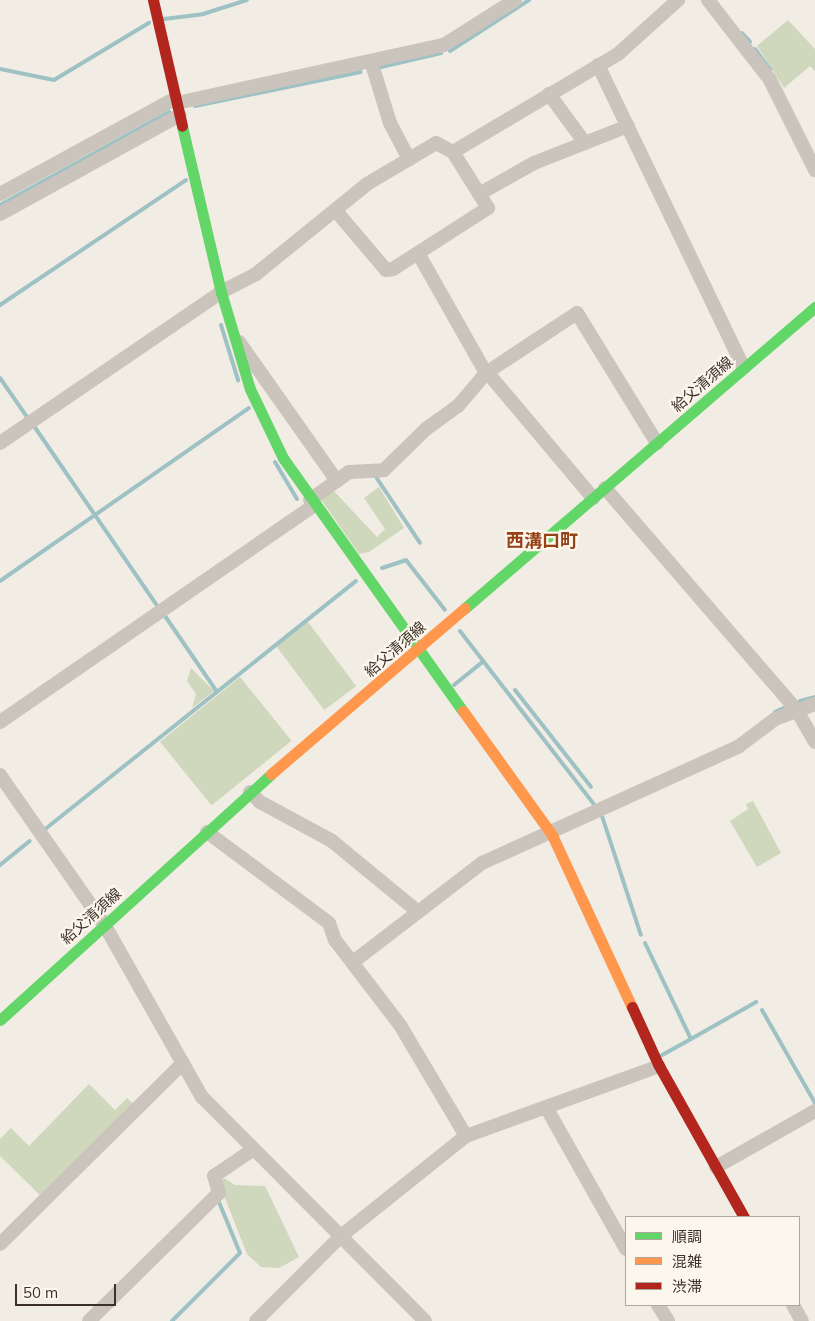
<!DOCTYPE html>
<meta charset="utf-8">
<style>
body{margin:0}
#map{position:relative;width:815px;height:1321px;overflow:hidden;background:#f1ece4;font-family:Mulish,"Noto Sans JP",sans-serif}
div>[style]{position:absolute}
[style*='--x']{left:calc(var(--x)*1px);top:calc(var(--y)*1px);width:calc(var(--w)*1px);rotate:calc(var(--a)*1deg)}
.green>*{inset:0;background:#cfd8bc;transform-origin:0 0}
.stream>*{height:4px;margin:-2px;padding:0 2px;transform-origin:2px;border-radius:2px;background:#9ec1c4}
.street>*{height:14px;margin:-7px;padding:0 7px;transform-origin:7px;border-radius:7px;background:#cac4bc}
.fast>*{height:11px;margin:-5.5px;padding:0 5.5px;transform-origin:5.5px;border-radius:5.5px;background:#63d668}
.slow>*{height:11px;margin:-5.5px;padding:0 5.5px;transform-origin:5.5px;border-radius:5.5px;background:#ff974d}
.jam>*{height:11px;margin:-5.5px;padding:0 5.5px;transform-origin:5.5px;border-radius:5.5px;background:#b3261e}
span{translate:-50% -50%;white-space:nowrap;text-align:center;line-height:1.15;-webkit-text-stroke:4.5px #fcf6ec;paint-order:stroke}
.street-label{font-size:15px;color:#3c3129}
.quarter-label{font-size:18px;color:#954218;font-weight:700}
.legend{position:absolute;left:625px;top:1216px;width:175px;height:90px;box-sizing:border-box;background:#fcf6ec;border:1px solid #afa79e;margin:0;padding:6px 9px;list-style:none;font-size:15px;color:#3c3129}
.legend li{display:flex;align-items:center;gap:10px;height:25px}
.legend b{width:25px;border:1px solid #afa79e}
.scale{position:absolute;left:15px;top:1284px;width:101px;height:22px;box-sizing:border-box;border:2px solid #3c3129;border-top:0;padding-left:6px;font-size:15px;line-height:18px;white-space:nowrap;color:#3c3129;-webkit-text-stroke:4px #fcf6ec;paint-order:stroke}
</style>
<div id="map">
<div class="green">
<div style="clip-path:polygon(788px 20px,815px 49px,815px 71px,810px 66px,784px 88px,757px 46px)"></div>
<div style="clip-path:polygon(379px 487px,404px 528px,369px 552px,359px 554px,320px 498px,332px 489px,377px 537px,385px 529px,364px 498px)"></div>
<div style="left:308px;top:622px;width:80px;height:40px;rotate:53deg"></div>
<div style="clip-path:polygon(191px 668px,214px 691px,192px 708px,196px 694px,187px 681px)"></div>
<div style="left:240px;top:677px;width:82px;height:103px;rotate:51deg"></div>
<div style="clip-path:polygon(753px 801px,781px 853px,757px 867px,730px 821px,748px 809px,746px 804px)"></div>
<div style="clip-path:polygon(89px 1084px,115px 1110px,127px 1098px,134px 1104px,42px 1197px,0 1156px,0 1139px,11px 1128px,29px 1146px)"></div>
<div style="clip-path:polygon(224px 1178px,235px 1185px,265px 1186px,299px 1257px,279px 1268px,261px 1267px,247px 1254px,219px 1183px)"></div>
</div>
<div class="stream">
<div style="--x:164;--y:19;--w:39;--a:-7"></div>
<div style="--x:203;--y:14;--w:46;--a:-17.7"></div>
<div style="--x:742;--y:33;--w:12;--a:48"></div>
<div style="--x:755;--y:49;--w:26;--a:54"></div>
<div style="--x:450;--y:51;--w:94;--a:-32.8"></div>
<div style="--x:381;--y:67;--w:62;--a:-13.1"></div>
<div style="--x:0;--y:69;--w:55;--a:11.5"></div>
<div style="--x:54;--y:80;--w:111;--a:-31"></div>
<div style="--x:195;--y:106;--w:169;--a:-11.6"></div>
<div style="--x:0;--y:205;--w:193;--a:-28.8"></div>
<div style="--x:0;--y:305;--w:224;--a:-33.9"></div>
<div style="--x:221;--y:325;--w:58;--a:72.8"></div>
<div style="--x:0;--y:378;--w:47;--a:55.3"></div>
<div style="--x:34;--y:426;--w:216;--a:55.6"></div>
<div style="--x:275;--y:462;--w:43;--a:59.3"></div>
<div style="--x:376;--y:477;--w:79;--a:56.3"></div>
<div style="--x:382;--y:568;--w:25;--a:-18"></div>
<div style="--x:406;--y:560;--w:63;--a:52"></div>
<div style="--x:0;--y:581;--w:303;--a:-34.8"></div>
<div style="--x:165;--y:616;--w:92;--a:55.6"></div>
<div style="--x:460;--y:631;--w:222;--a:52.3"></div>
<div style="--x:454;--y:685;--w:38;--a:-39"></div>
<div style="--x:515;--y:690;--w:123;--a:51.9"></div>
<div style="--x:800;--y:701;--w:16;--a:-15"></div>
<div style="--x:775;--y:712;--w:10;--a:-24"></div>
<div style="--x:602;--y:816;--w:125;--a:71.9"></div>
<div style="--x:44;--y:830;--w:399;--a:-38.6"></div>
<div style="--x:0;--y:865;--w:38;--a:-39"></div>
<div style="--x:645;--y:943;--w:106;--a:64.4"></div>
<div style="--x:691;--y:1039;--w:33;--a:151"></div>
<div style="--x:762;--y:1010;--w:107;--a:60.3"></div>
<div style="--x:691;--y:1039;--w:75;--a:-29.6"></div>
<div style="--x:172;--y:1321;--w:96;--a:-45"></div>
<div style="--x:240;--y:1253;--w:55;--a:-112.4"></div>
</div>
<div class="street">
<div style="--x:708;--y:0;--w:101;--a:52.2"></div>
<div style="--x:770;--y:80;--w:101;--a:63.4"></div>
<div style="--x:371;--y:61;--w:65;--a:73"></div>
<div style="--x:390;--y:123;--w:41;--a:62.2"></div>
<div style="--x:598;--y:65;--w:336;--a:64.3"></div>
<div style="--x:549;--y:94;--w:61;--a:53.7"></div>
<div style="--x:177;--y:103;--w:273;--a:-12.3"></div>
<div style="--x:444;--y:45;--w:84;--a:-32.4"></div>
<div style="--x:0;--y:194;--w:200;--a:-28.6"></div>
<div style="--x:479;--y:194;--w:63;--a:-29.4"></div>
<div style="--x:534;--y:163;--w:101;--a:-21.5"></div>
<div style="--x:336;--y:211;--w:77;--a:49.7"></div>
<div style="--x:386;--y:270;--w:7;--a:-8"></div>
<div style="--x:393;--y:269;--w:113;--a:-32.7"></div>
<div style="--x:488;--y:208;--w:66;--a:-122"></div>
<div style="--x:0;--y:214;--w:205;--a:-28.8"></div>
<div style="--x:418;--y:253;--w:138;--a:60.5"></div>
<div style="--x:239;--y:342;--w:170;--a:54.8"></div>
<div style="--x:487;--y:372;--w:165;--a:49.9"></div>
<div style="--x:0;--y:443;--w:268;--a:-34.3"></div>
<div style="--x:221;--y:292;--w:39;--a:-27"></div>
<div style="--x:256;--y:274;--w:143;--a:-39"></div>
<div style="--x:367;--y:184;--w:80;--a:-30.7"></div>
<div style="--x:436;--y:143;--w:19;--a:28"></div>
<div style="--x:453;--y:152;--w:192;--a:-30.7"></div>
<div style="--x:618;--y:54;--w:81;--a:-42"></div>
<div style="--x:605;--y:488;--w:292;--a:49.2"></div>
<div style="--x:796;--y:709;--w:38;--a:60"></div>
<div style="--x:310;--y:500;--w:48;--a:-35.7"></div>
<div style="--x:349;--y:472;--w:35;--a:-3"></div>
<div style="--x:384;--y:470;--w:59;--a:-44.3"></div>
<div style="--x:426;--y:429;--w:39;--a:-36"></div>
<div style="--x:458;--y:406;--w:43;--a:-49.7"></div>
<div style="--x:486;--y:373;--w:109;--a:-33.4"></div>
<div style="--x:577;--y:313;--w:153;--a:58.4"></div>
<div style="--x:0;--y:722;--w:380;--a:-34.6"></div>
<div style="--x:0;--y:775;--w:182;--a:55.1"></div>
<div style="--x:104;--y:924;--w:199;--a:60.5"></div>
<div style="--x:202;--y:1097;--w:316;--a:45.1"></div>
<div style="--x:250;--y:792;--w:14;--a:45"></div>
<div style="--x:260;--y:802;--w:82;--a:28.4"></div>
<div style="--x:332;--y:841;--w:110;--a:39.5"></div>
<div style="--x:207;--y:832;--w:152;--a:36.7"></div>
<div style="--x:329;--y:923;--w:18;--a:71"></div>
<div style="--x:335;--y:940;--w:107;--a:52.6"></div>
<div style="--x:400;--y:1025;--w:129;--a:59.3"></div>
<div style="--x:353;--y:962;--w:163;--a:-37.5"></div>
<div style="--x:482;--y:863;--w:281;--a:-24.4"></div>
<div style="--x:738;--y:747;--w:46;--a:-37.1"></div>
<div style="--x:775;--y:719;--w:43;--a:-20.6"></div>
<div style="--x:546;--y:1107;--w:163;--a:60.6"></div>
<div style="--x:716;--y:1167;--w:114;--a:-29.5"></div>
<div style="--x:0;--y:1244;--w:257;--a:-44.7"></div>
<div style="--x:658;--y:1305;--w:19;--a:58"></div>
<div style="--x:793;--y:1305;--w:18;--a:61"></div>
<div style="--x:89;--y:1321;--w:182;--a:-44.6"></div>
<div style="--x:219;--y:1193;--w:18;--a:-106"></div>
<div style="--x:214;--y:1176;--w:48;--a:-34"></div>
<div style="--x:256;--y:1321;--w:120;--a:-45"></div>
<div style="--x:341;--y:1236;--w:160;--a:-38.7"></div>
<div style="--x:466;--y:1136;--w:205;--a:-19.9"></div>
</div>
<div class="fast">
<div style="--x:182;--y:126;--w:171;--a:76.8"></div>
<div style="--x:221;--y:292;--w:101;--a:73.4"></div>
<div style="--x:250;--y:389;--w:76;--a:64.4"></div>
<div style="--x:283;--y:458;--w:310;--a:54.6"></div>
<div style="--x:465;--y:608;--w:462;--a:-40.7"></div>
<div style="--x:0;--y:1020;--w:366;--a:-42.2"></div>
</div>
<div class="slow">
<div style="--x:463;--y:711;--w:153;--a:54.3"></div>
<div style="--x:552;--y:835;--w:190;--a:65.1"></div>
<div style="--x:271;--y:774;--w:255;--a:-40.6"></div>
</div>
<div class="jam">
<div style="--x:153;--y:0;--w:129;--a:77"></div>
<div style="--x:632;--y:1007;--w:63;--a:65.5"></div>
<div style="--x:658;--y:1064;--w:176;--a:60.7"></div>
</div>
<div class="street-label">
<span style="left:702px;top:384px;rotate:-41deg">給父清須線</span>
<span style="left:395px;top:649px;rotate:-41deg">給父清須線</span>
<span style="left:91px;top:916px;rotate:-42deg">給父清須線</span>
</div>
<div class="quarter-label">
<span style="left:542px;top:541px">西溝口町</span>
</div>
<ul class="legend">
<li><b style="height:6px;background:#63d668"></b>順調</li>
<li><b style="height:6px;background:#ff974d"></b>混雑</li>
<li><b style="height:6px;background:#b3261e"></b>渋滞</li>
</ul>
<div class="scale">50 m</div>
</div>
